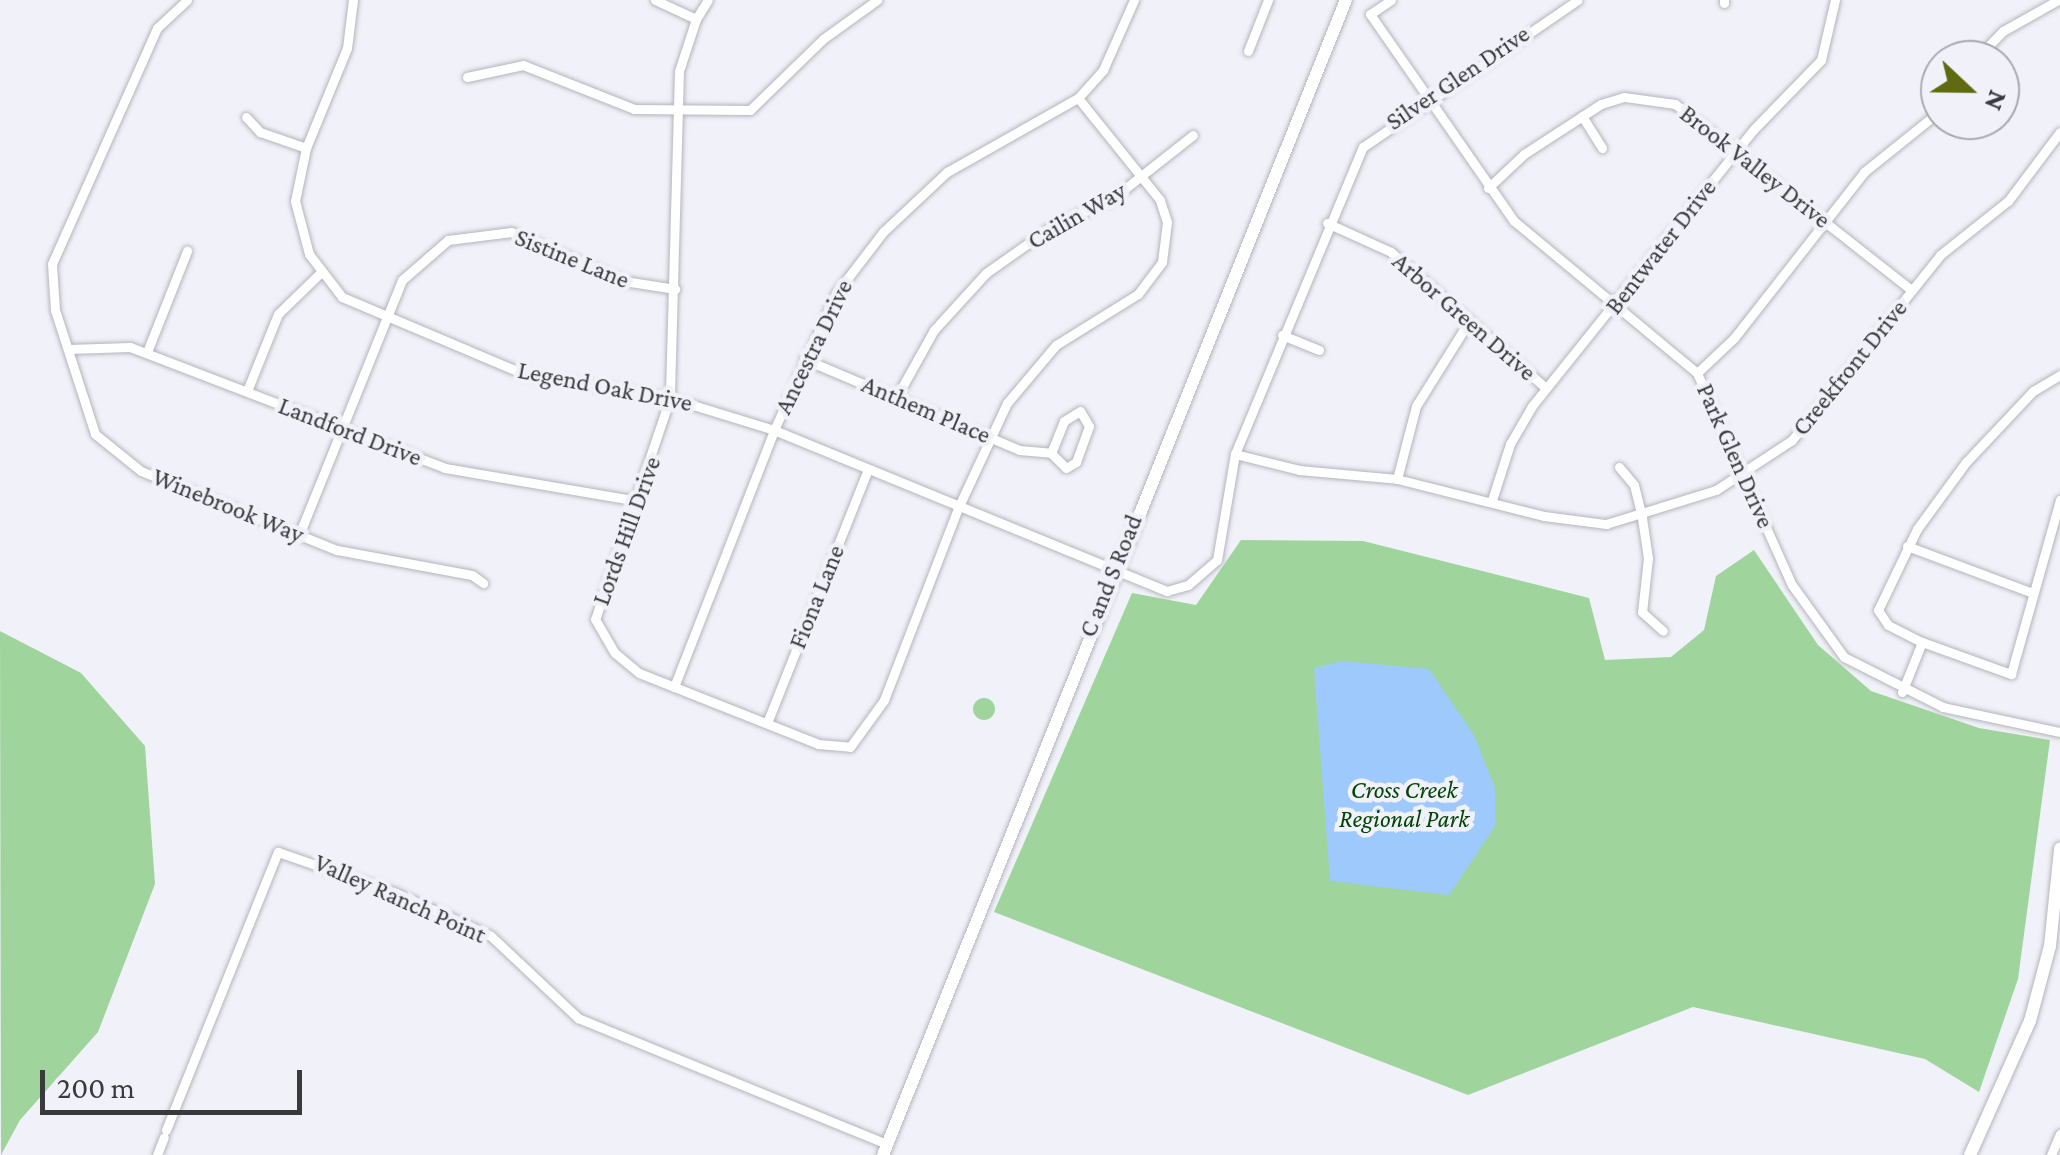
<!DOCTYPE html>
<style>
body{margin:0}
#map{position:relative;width:2060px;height:1155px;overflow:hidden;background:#f1f1f9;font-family:"Crimson Pro",serif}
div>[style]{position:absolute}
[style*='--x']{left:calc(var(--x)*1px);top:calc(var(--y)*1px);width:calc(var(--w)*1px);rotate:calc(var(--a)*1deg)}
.green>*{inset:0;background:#9fd59d}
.round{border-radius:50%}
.water>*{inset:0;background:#9dc9fd}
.roads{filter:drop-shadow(0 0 2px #b4b4bc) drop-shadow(0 0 2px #b4b4bc)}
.street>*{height:9px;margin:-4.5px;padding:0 4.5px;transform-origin:4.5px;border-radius:4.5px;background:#fff}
.secondary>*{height:12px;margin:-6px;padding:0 6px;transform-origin:6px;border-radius:6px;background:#fff}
span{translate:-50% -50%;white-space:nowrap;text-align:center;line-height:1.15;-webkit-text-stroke:9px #f1f1f9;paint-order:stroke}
.street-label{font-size:25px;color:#3a3a3d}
.park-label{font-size:25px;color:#004406;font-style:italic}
.north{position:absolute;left:1920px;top:40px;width:100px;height:100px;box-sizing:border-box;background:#f1f1f9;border:2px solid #a8a8ae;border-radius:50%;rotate:112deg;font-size:28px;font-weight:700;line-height:40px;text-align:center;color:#3a3a3d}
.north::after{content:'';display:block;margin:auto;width:35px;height:45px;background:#5f6a11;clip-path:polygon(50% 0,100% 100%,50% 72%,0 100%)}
.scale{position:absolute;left:40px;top:1070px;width:262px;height:45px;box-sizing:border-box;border:5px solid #3a3a3d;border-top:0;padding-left:12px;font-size:30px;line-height:35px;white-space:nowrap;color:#3a3a3d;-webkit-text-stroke:8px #f1f1f9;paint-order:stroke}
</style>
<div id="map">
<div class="green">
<div style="clip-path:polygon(1241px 540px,1363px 541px,1589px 598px,1605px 660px,1671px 657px,1704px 630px,1716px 576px,1754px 550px,1818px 645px,1871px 691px,1979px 728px,2050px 740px,2018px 979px,1979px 1092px,1925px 1059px,1693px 1007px,1468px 1095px,994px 912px,1132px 593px,1196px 605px)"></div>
<div style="clip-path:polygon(0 631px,81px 673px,145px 746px,155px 884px,98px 1032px,20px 1120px,1px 1155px)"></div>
<div class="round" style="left:973px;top:698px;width:22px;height:22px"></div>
</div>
<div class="water">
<div style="clip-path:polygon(1343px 661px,1429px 669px,1474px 735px,1495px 788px,1495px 826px,1449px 895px,1330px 881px,1314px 668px)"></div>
</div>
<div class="roads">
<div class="street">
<div style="--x:187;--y:0;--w:41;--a:137"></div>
<div style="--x:157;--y:28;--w:258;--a:114"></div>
<div style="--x:52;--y:264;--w:46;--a:86.3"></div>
<div style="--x:55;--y:310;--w:130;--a:72.1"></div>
<div style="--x:95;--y:434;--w:59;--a:38.8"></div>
<div style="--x:141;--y:471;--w:211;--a:22"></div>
<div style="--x:337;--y:550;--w:137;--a:10.5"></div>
<div style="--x:472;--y:575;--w:14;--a:36"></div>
<div style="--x:353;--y:0;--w:48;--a:97.1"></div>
<div style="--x:347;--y:48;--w:108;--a:112.3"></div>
<div style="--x:306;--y:148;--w:54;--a:101.7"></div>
<div style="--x:295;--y:201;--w:55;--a:75.2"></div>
<div style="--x:309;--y:254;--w:54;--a:52.5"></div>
<div style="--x:342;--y:297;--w:198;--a:22.9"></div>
<div style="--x:524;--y:374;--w:148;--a:9.3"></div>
<div style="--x:670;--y:398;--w:109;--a:17.1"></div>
<div style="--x:774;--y:430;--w:425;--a:22.3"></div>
<div style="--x:1167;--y:591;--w:22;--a:-16"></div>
<div style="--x:1188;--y:585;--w:38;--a:-41"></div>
<div style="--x:1217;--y:560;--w:108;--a:-80.4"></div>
<div style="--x:1235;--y:454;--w:333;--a:-67.4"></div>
<div style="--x:1363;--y:147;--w:260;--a:-34.4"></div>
<div style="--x:655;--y:0;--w:45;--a:24.9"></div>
<div style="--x:696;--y:19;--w:55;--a:108.1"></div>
<div style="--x:679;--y:71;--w:327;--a:91.6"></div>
<div style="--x:670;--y:398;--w:233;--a:108.7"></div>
<div style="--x:595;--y:619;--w:39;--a:60"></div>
<div style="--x:615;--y:653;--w:31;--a:40"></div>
<div style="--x:639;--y:673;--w:193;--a:21.6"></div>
<div style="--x:818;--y:744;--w:32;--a:5"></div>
<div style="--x:850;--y:747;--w:58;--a:-54.1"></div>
<div style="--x:884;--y:700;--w:208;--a:-68.9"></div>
<div style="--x:959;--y:506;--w:114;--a:-65"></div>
<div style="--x:1007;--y:403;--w:76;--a:-49.8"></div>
<div style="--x:1056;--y:345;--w:97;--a:-31.9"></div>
<div style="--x:1138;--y:294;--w:40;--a:-53"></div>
<div style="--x:1162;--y:262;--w:40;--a:-82.9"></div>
<div style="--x:1167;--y:222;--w:23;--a:-108"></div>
<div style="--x:1160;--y:200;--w:131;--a:-128.8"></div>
<div style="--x:1391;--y:0;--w:25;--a:146"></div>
<div style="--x:1370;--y:14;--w:252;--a:55.2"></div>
<div style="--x:1514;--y:221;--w:238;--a:39.7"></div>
<div style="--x:1697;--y:373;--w:232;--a:65.9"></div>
<div style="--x:1792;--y:585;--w:89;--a:54.2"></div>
<div style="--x:1844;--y:657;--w:111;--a:26.8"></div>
<div style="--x:1943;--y:707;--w:120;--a:12.1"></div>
<div style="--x:1724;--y:3;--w:3;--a:-90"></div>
<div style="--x:696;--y:19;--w:22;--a:-58"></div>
<div style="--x:1248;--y:51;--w:55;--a:-68.6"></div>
<div style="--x:1975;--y:60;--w:40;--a:-46"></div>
<div style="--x:2003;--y:31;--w:63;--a:-29.4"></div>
<div style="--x:467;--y:77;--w:57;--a:-12.1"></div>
<div style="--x:523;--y:65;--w:119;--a:21.6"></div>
<div style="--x:634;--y:109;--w:116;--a:0.5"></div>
<div style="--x:750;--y:110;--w:102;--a:-44.2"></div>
<div style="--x:823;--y:39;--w:67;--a:-35.8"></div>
<div style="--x:1582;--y:116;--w:38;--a:58"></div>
<div style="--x:246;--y:117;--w:21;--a:47"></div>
<div style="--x:260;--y:132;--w:49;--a:19.2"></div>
<div style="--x:1488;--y:188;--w:50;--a:-43.4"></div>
<div style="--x:1524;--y:154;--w:92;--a:-33"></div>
<div style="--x:1601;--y:104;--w:24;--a:-17"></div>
<div style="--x:1624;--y:97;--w:51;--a:7.8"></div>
<div style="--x:1675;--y:104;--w:300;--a:38.2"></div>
<div style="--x:1327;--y:223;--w:70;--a:24.4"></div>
<div style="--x:1391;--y:252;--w:206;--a:41.3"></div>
<div style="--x:1282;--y:335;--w:40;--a:22"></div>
<div style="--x:68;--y:349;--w:62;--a:-1.8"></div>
<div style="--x:130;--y:347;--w:337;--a:21"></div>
<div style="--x:445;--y:468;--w:196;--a:9.7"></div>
<div style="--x:147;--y:352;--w:109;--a:-68.4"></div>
<div style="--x:804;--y:359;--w:233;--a:22.9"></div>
<div style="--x:1019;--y:450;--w:32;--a:5"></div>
<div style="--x:1051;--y:453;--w:21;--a:45"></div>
<div style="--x:1066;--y:468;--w:12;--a:-31"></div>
<div style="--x:1076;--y:462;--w:38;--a:-70"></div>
<div style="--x:1089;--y:426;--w:17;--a:-121"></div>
<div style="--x:1080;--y:411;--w:19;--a:148"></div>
<div style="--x:1064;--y:421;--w:35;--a:112"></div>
<div style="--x:1697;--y:373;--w:51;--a:-43.4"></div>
<div style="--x:1734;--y:338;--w:211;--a:-51.9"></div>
<div style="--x:1864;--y:172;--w:97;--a:-38.8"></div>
<div style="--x:2060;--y:375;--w:31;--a:149"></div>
<div style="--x:2033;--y:391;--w:98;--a:133.3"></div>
<div style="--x:1966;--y:462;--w:83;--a:126.2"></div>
<div style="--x:1917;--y:529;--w:90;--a:115.7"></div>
<div style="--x:1878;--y:610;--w:18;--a:56"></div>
<div style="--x:1888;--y:625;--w:38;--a:27"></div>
<div style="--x:1922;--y:642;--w:95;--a:19.8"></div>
<div style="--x:2011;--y:674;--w:181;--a:-74.3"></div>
<div style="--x:247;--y:391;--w:83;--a:-68.1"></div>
<div style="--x:278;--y:314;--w:57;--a:-44.3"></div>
<div style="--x:896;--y:398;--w:78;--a:-60.8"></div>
<div style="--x:934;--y:330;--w:77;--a:-47.6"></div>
<div style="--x:986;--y:273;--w:83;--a:-35.2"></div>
<div style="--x:1054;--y:225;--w:64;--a:-24.1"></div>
<div style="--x:1112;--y:199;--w:103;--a:-38.3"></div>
<div style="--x:1235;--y:454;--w:66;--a:14"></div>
<div style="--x:1299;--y:470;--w:98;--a:5.2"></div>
<div style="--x:1397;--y:479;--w:152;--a:14.1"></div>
<div style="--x:1544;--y:516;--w:63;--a:7.4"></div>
<div style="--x:1606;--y:524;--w:115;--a:-17.2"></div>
<div style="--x:1716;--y:490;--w:91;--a:-33.3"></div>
<div style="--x:1792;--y:440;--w:237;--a:-51.3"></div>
<div style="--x:1940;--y:255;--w:87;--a:-38.5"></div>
<div style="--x:2008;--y:201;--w:86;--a:-53"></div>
<div style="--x:1619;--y:467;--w:23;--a:50"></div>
<div style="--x:1634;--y:485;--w:34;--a:76"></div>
<div style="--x:1642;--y:518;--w:40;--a:81.5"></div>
<div style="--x:1648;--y:558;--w:54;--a:96.3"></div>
<div style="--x:1642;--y:612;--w:28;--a:42"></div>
<div style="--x:1397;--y:479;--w:75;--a:-75.4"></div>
<div style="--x:1416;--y:406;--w:98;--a:-57.9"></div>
<div style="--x:1492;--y:500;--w:59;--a:-72.2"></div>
<div style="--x:1510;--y:444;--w:44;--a:-59.9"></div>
<div style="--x:1532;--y:406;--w:354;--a:-51.3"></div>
<div style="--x:1753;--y:130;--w:98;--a:-45.8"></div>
<div style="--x:1821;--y:60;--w:62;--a:-76.9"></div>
<div style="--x:299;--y:535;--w:275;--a:-68"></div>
<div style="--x:402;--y:280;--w:61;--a:-41"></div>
<div style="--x:448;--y:240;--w:64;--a:-7.2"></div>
<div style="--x:511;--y:232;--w:123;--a:23.4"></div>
<div style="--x:624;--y:281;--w:52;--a:8.9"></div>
<div style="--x:1907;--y:546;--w:131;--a:20.5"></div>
<div style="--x:674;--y:687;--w:276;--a:-68.7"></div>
<div style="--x:774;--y:430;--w:152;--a:-65.5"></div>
<div style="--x:837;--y:292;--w:76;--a:-52.5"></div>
<div style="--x:883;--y:232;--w:88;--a:-43.2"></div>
<div style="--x:947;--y:172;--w:150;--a:-29.5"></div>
<div style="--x:1078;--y:98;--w:38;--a:-48"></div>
<div style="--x:1103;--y:70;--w:77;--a:-66.1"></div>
<div style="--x:1902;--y:692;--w:54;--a:-68.2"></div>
<div style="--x:767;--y:723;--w:270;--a:-68.3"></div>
<div style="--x:166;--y:1130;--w:300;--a:-68.1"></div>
<div style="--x:278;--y:852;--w:125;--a:19.2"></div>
<div style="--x:396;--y:893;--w:104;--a:24.4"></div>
<div style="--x:491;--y:936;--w:120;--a:43.3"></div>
<div style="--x:578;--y:1018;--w:334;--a:22.2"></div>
<div style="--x:157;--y:1155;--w:19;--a:-69"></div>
<div style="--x:2051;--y:1155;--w:23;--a:-67"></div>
</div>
<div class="secondary">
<div style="--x:883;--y:1155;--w:1244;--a:-68.16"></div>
<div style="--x:1970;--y:1155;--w:147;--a:-65.9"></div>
<div style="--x:2030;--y:1021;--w:78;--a:-75.1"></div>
<div style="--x:2050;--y:946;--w:98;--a:-84.1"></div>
</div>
</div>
<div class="street-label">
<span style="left:1458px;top:78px;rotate:-34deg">Silver Glen Drive</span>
<span style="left:1755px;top:167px;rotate:38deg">Brook Valley Drive</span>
<span style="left:1077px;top:216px;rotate:-30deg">Cailin Way</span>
<span style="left:1661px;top:247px;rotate:-52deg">Bentwater Drive</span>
<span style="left:572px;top:259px;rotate:22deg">Sistine Lane</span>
<span style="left:1464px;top:317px;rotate:41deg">Arbor Green Drive</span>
<span style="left:814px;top:347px;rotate:-64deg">Ancestra Drive</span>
<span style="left:1850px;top:368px;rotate:-51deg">Creekfront Drive</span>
<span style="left:605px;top:387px;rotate:11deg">Legend Oak Drive</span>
<span style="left:926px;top:410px;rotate:23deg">Anthem Place</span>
<span style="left:350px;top:432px;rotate:21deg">Landford Drive</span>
<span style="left:1735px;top:456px;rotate:66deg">Park Glen Drive</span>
<span style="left:228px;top:506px;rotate:22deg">Winebrook Way</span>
<span style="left:627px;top:531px;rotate:-70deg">Lords Hill Drive</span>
<span style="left:1111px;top:576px;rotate:-68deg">C and S Road</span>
<span style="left:817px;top:597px;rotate:-68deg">Fiona Lane</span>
<span style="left:400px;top:899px;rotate:24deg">Valley Ranch Point</span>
</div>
<div class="park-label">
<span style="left:1404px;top:805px">Cross Creek<br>Regional Park</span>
</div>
<div class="north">N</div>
<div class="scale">200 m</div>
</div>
